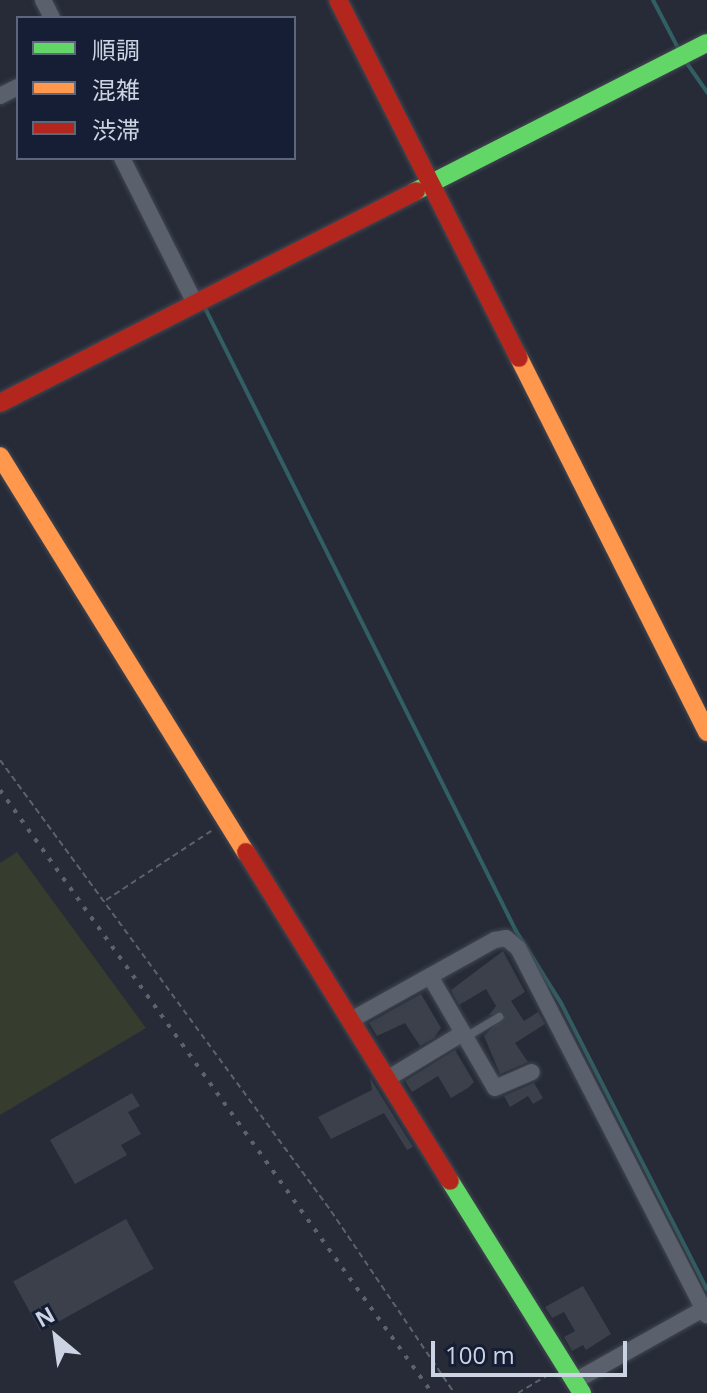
<!DOCTYPE html>
<meta charset="utf-8">
<style>
body{margin:0}
#map{position:relative;width:707px;height:1393px;overflow:hidden;background:#262b37;font-family:"Open Sans","Noto Sans JP",sans-serif}
div>[style]{position:absolute}
[style*='--x']{left:calc(var(--x)*1px);top:calc(var(--y)*1px);width:calc(var(--w)*1px);rotate:calc(var(--a)*1deg)}
.green>*{inset:0;background:#363d2e}
.stream>*{height:4px;margin:-2px;padding:0 2px;transform-origin:2px;border-radius:2px;background:#325f64}
.building>*{inset:0;background:#3b404b;transform-origin:0 0}
.path>*{height:2px;margin-top:-1px;transform-origin:0;background:repeating-linear-gradient(90deg,#5c626c 0 6px,transparent 0 10px)}
.roads{filter:drop-shadow(0 0 2px #424751) drop-shadow(0 0 2px #424751)}
.lane>*{height:8px;margin:-4px;padding:0 4px;transform-origin:4px;border-radius:4px;background:#5a616c}
.street>*{height:16px;margin:-8px;padding:0 8px;transform-origin:8px;border-radius:8px;background:#5a616c}
.fast>*{height:18px;margin:-9px;padding:0 9px;transform-origin:9px;border-radius:9px;background:#63d668}
.slow>*{height:18px;margin:-9px;padding:0 9px;transform-origin:9px;border-radius:9px;background:#ff974d}
.jam>*{height:18px;margin:-9px;padding:0 9px;transform-origin:9px;border-radius:9px;background:#b3261e}
.rail>*{height:4px;margin-top:-2px;transform-origin:0;background:repeating-linear-gradient(90deg,#5d626c 0 4px,transparent 0 12px)}
span{translate:-50% -50%;white-space:nowrap;text-align:center;line-height:1.15;-webkit-text-stroke:6px #151e34;paint-order:stroke}
.legend{position:absolute;left:16px;top:16px;width:280px;height:144px;box-sizing:border-box;background:#151e34;border:2px solid #5e667a;margin:0;padding:10px 14px;list-style:none;font-size:24px;color:#ccd3e2}
.legend li{display:flex;align-items:center;gap:16px;height:40px}
.legend b{width:40px;border:2px solid #5e667a}
.north{position:absolute;left:16px;top:1297px;width:80px;height:80px;-webkit-text-stroke:6px #151e34;paint-order:stroke;rotate:331deg;font-size:22px;font-weight:700;line-height:32px;text-align:center;color:#ccd3e2}
.north::after{content:'';display:block;margin:auto;width:28px;height:36px;background:#ccd3e2;clip-path:polygon(50% 0,100% 100%,50% 72%,0 100%)}
.scale{position:absolute;left:431px;top:1341px;width:196px;height:36px;box-sizing:border-box;border:4px solid #ccd3e2;border-top:0;padding-left:10px;font-size:24px;line-height:28px;white-space:nowrap;color:#ccd3e2;-webkit-text-stroke:6px #151e34;paint-order:stroke}
</style>
<div id="map">
<div class="green">
<div style="clip-path:polygon(17px 852px,146px 1028px,0 1115px,0 863px)"></div>
</div>
<div class="stream">
<div style="--x:653;--y:0;--w:54;--a:62.5"></div>
<div style="--x:686;--y:62;--w:37;--a:55"></div>
<div style="--x:204;--y:306;--w:699;--a:63.47"></div>
<div style="--x:516;--y:931;--w:85;--a:58"></div>
<div style="--x:561;--y:1003;--w:321;--a:63"></div>
</div>
<div class="building">
<div style="clip-path:polygon(503px 951px,525px 992px,511px 1001px,524px 1021px,538px 1012px,545px 1024px,515px 1043px,528px 1062px,500px 1074px,484px 1036px,505px 1014px,489px 1015px,496px 1006px,486px 989px,459px 1005px,451px 990px)"></div>
<div style="clip-path:polygon(421px 994px,441px 1028px,434px 1038px,420px 1046px,405px 1023px,377px 1036px,369px 1023px)"></div>
<div style="clip-path:polygon(455px 1050px,474px 1082px,468px 1088px,451px 1098px,438px 1076px,412px 1092px,405px 1081px)"></div>
<div style="clip-path:polygon(370px 1078px,413px 1147px,407px 1150px,384px 1113px,331px 1139px,318px 1117px,372px 1090px)"></div>
<div style="clip-path:polygon(534px 1083px,543px 1098px,533px 1104px,528px 1096px,510px 1107px,504px 1096px)"></div>
<div style="clip-path:polygon(132px 1093px,140px 1106px,128px 1112px,141px 1134px,121px 1145px,127px 1155px,75px 1184px,50px 1140px)"></div>
<div style="left:126px;top:1219px;width:57px;height:129px;rotate:61deg"></div>
<div style="clip-path:polygon(583px 1286px,611px 1334px,586px 1350px,583px 1345px,572px 1351px,564px 1337px,575px 1331px,564px 1312px,552px 1318px,545px 1307px)"></div>
</div>
<div class="path">
<div style="--x:0;--y:760;--w:559;--a:53.72"></div>
<div style="--x:331;--y:1211;--w:220;--a:55.9"></div>
<div style="--x:106;--y:900;--w:126;--a:-33.3"></div>
<div style="--x:518;--y:1393;--w:37;--a:-31"></div>
</div>
<div class="roads">
<div class="lane">
<div style="--x:466;--y:1037;--w:39;--a:-31"></div>
</div>
<div class="street">
<div style="--x:43;--y:0;--w:20;--a:63"></div>
<div style="--x:0;--y:96;--w:20;--a:-27"></div>
<div style="--x:122;--y:158;--w:162;--a:63.3"></div>
<div style="--x:430;--y:976;--w:129;--a:59.9"></div>
<div style="--x:495;--y:1088;--w:40;--a:-23.4"></div>
<div style="--x:351;--y:1020;--w:165;--a:-29.1"></div>
<div style="--x:495;--y:940;--w:11;--a:-10"></div>
<div style="--x:506;--y:938;--w:16;--a:40"></div>
<div style="--x:518;--y:948;--w:413;--a:62.8"></div>
<div style="--x:387;--y:1079;--w:89;--a:-31.2"></div>
<div style="--x:575;--y:1381;--w:151;--a:-29.3"></div>
</div>
<div class="fast">
<div style="--x:416;--y:191;--w:326;--a:-27"></div>
<div style="--x:450;--y:1181;--w:250;--a:58.1"></div>
</div>
<div class="slow">
<div style="--x:519;--y:358;--w:419;--a:63.3"></div>
<div style="--x:0;--y:456;--w:466;--a:58.2"></div>
</div>
<div class="jam">
<div style="--x:338;--y:0;--w:401;--a:63.2"></div>
<div style="--x:0;--y:403;--w:467;--a:-27"></div>
<div style="--x:246;--y:852;--w:387;--a:58.2"></div>
</div>
</div>
<div class="rail">
<div style="--x:0;--y:790;--w:742;--a:54.38"></div>
</div>
<ul class="legend">
<li><b style="height:10px;background:#63d668"></b>順調</li>
<li><b style="height:10px;background:#ff974d"></b>混雑</li>
<li><b style="height:10px;background:#b3261e"></b>渋滞</li>
</ul>
<div class="north">N</div>
<div class="scale">100 m</div>
</div>
